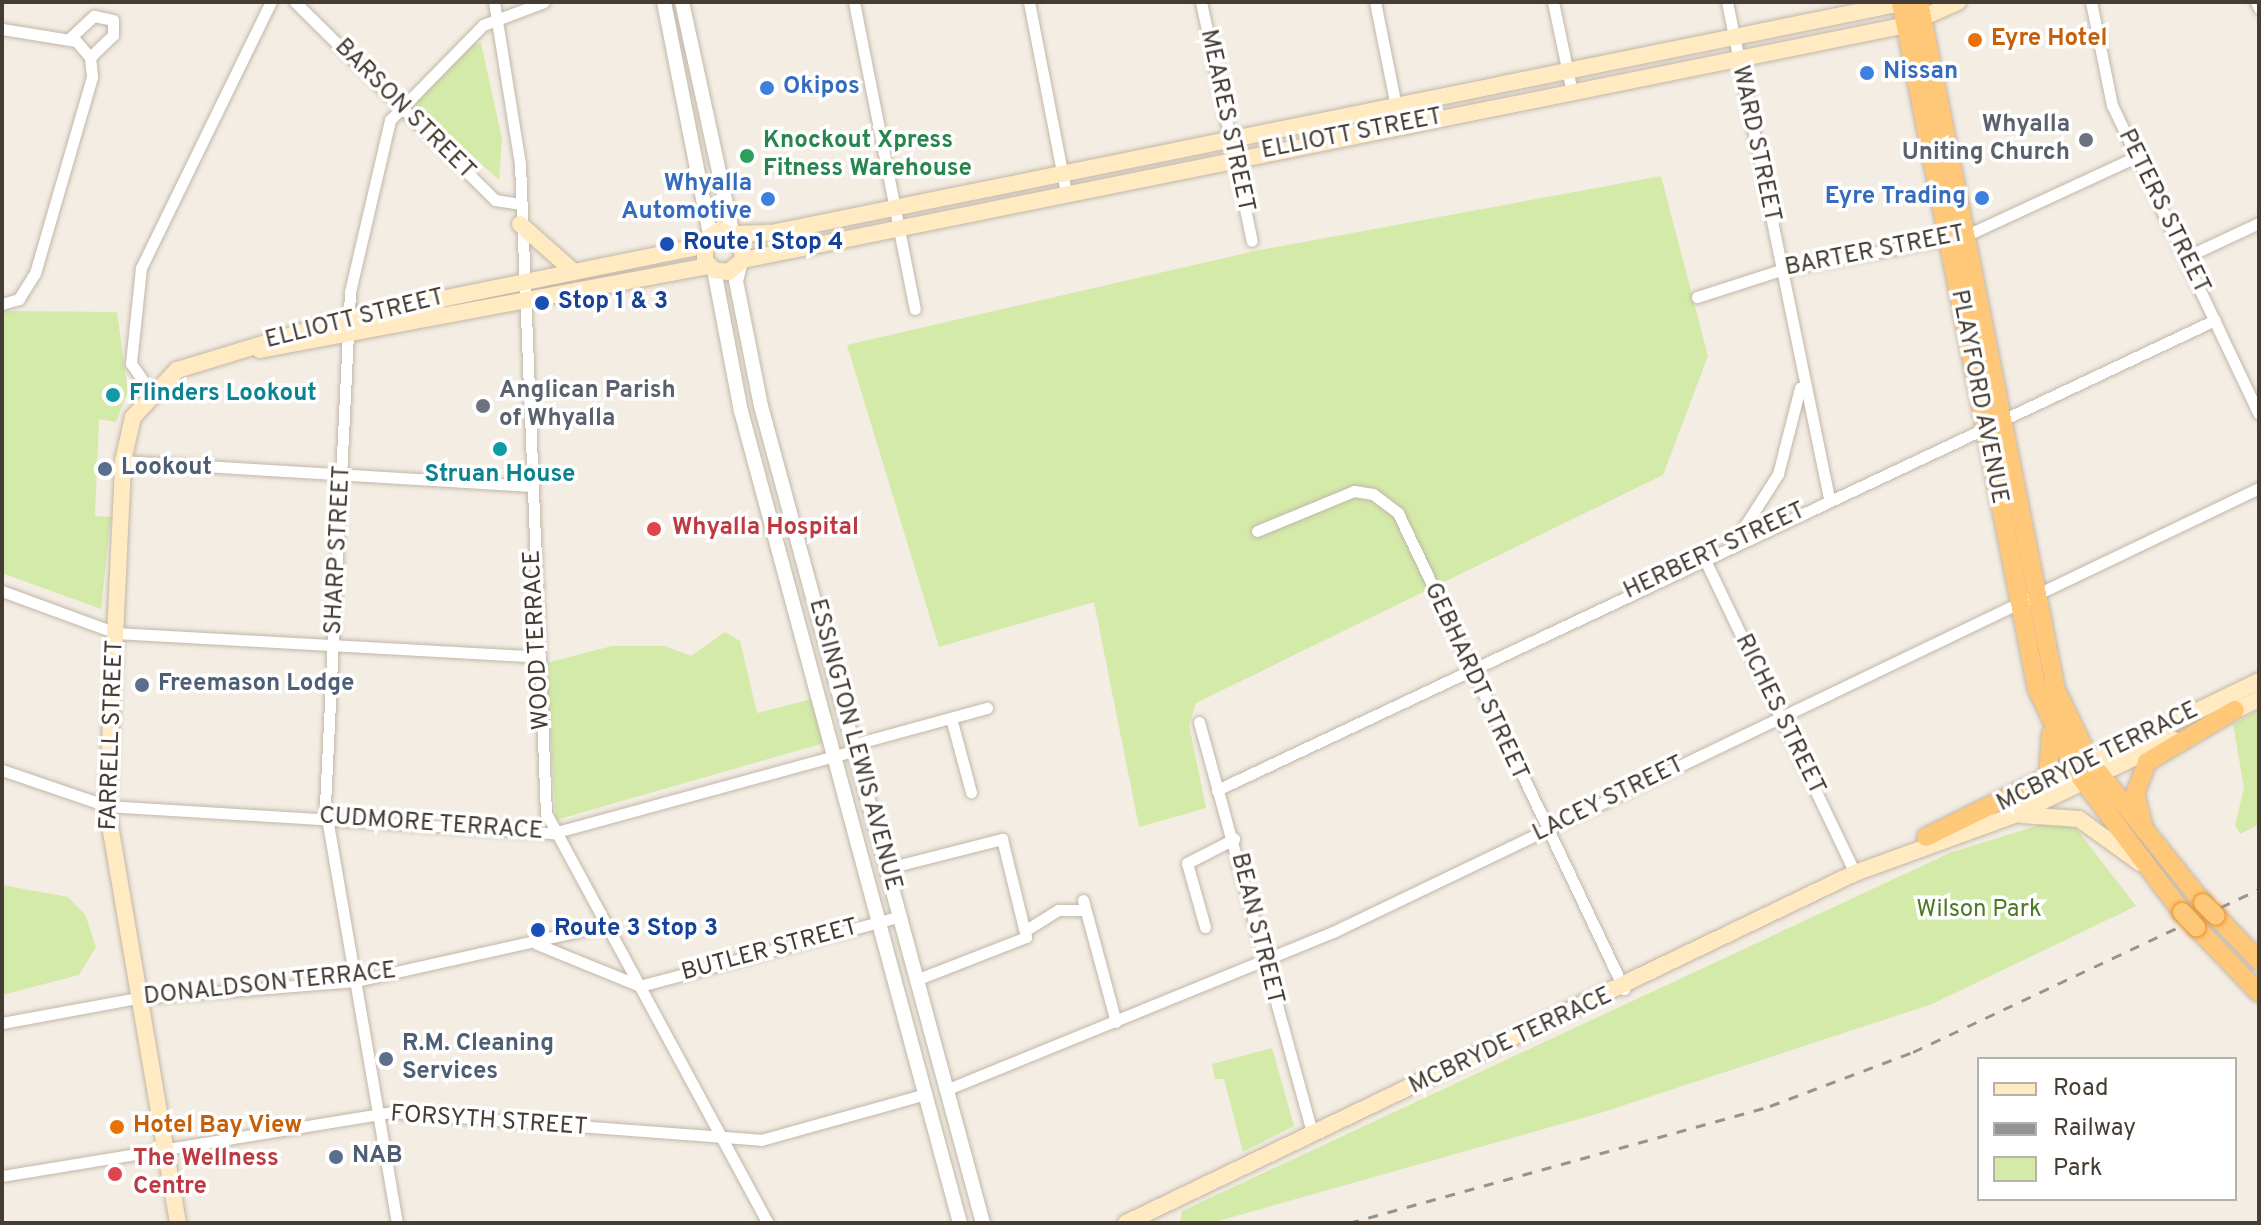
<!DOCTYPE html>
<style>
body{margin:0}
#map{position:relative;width:2261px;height:1225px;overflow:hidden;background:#f3ede3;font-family:Overpass,sans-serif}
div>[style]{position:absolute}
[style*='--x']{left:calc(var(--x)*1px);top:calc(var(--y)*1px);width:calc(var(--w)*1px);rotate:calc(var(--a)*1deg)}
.green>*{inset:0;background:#d3eaa9}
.roads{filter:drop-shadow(0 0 2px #c2b6a8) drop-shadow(0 0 2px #c2b6a8)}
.minor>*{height:11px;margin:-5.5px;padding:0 5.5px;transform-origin:5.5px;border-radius:5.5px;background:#fff}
.tertiary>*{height:14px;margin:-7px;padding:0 7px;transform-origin:7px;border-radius:7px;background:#fff}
.secondary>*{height:16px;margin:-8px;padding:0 8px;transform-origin:8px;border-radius:8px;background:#ffeac1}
.trunk>*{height:18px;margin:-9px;padding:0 9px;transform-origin:9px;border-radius:9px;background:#ffc879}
.rail>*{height:3px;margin-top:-1.5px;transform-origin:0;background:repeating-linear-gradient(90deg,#949494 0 10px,transparent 0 20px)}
.bridges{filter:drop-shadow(0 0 2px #e78f29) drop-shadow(0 0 2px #e78f29)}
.trunk-bridge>*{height:18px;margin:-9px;padding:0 9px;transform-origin:9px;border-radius:9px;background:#ffc879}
.dots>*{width:22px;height:22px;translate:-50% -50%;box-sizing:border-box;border:4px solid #fff;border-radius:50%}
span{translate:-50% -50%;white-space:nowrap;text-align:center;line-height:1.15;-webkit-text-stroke:7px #fff;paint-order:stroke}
.food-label{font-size:24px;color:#c56008;font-weight:700}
.left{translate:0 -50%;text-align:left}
.shop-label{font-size:24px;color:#366cbe;font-weight:700}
.right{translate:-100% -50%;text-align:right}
.street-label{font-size:24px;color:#453c33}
.worship-label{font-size:24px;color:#5b616d;font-weight:700}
.leisure-label{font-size:24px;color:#27864d;font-weight:700}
.transit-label{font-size:24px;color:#164399;font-weight:700}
.culture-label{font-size:24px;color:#0d838f;font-weight:700}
.service-label{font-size:24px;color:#4e5e75;font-weight:700}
.health-label{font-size:24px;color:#be3a42;font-weight:700}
.park-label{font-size:24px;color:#4c7a23}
.frame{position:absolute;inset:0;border:4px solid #453c33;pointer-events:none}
.legend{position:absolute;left:1977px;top:1057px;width:260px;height:144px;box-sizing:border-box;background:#fff;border:2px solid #b5b1ad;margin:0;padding:10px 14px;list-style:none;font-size:24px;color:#453c33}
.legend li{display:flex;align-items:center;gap:16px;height:40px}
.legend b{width:40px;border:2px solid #b5b1ad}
</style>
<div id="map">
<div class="green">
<div style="clip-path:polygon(481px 43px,502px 139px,499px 180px,413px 102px,471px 44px)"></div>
<div style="clip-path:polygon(1661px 176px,1708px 356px,1663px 475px,1196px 703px,1189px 725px,1206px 808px,1139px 827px,1094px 602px,939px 647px,847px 345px,1255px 251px)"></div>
<div style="clip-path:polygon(2px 311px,117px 312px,128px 392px,116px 422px,99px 419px,95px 516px,111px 517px,101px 609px,2px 573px)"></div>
<div style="clip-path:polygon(725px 632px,740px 641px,757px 713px,816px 698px,824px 743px,556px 820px,546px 663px,612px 646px,665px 646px,691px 656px)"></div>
<div style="clip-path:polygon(2259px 710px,2259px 824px,2240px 834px,2235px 825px,2244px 788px,2233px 724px)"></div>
<div style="clip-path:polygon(2046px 823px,2075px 827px,2136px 906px,1932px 1004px,1597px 1114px,1211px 1223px,1180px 1223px,1182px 1211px,1952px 852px)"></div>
<div style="clip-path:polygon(2px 885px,68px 897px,85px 914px,96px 947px,79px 975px,2px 995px)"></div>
<div style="clip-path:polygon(1272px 1048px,1294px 1126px,1243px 1152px,1224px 1079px,1215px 1079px,1212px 1064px)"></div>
</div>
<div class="roads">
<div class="minor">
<div style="--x:295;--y:2;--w:281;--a:44.7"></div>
<div style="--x:495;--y:200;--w:25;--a:9"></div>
<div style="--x:494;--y:2;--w:164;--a:80.9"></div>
<div style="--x:520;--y:164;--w:650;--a:87.71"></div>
<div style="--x:546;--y:813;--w:466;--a:61.6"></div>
<div style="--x:854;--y:2;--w:313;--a:78.8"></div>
<div style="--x:1029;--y:2;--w:194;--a:79"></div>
<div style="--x:1201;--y:2;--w:244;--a:78"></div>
<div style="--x:1375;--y:2;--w:126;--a:78.6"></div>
<div style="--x:1553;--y:2;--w:92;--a:78.1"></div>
<div style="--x:1727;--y:2;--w:506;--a:78.38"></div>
<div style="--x:2091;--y:2;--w:105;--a:78.5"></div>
<div style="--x:2112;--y:105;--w:342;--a:64.6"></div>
<div style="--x:2256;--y:2;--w:7;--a:63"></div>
<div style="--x:2;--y:29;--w:75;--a:9.2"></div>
<div style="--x:76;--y:41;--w:21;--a:49"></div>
<div style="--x:90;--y:57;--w:20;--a:84"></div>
<div style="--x:92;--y:77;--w:204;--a:106.2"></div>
<div style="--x:35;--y:273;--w:31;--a:122"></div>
<div style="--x:19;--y:299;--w:18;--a:164"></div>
<div style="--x:69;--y:39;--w:34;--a:-43"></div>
<div style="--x:94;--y:16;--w:19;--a:12"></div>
<div style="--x:113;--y:20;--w:15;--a:90"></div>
<div style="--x:113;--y:35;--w:32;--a:136"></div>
<div style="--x:2186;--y:257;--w:81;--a:-25"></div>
<div style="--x:1697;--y:297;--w:88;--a:-17.8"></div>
<div style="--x:1781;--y:270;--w:187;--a:-10.5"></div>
<div style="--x:1965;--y:236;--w:188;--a:-24.8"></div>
<div style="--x:151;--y:392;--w:35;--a:-125"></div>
<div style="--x:131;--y:363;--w:96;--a:-84"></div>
<div style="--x:141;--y:268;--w:296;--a:-64"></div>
<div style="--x:123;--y:461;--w:408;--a:3.5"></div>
<div style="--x:1257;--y:531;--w:105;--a:-22.4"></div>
<div style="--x:1354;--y:491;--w:19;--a:9"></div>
<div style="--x:1373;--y:494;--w:31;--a:37"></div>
<div style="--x:1398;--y:513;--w:527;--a:64.6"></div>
<div style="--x:1734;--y:543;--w:82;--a:-57.5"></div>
<div style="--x:1778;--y:474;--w:89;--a:-75.7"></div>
<div style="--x:1704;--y:558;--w:349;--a:64.4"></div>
<div style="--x:2;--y:591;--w:121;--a:20.2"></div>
<div style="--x:116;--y:633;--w:424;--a:3.2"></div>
<div style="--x:951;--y:718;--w:77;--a:74.9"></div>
<div style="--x:1199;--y:722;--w:428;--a:74.6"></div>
<div style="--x:855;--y:744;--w:137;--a:-15.3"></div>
<div style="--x:2;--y:770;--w:111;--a:18.9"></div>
<div style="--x:107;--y:806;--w:447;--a:3.5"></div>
<div style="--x:553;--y:833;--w:314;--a:-15.3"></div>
<div style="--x:1217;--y:790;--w:1103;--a:-25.22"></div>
<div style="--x:888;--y:868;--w:118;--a:-14.3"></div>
<div style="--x:1002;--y:839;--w:101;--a:76.2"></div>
<div style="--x:1026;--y:937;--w:116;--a:158.7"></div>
<div style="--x:1083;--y:900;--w:126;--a:74.9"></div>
<div style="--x:1205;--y:927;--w:66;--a:-105.7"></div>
<div style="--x:1187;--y:863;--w:53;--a:-27.1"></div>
<div style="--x:1026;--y:930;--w:38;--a:-32"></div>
<div style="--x:1058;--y:910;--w:27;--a:0"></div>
<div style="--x:537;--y:944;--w:111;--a:22.2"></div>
<div style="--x:640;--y:986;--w:270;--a:-15"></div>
<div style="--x:2;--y:1023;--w:137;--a:-10.5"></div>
<div style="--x:137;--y:998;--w:220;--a:-4.4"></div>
<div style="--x:356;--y:981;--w:256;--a:-12.6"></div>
<div style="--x:948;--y:1089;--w:416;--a:-22.2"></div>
<div style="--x:1333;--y:932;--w:1027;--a:-25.62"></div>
<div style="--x:2;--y:1176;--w:394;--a:-9.3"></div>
<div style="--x:391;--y:1112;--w:371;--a:4.3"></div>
<div style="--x:761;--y:1140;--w:171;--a:-15.6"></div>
<div style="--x:397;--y:1223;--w:424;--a:-99.8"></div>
<div style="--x:325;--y:805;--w:514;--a:-87.21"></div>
<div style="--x:350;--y:292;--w:177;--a:-76.9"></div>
<div style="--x:390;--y:120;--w:133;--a:-45.6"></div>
<div style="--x:483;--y:25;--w:65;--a:-20.7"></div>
</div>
<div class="tertiary">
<div style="--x:664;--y:2;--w:237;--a:78.8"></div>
<div style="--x:682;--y:2;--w:234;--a:77.7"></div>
<div style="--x:740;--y:265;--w:16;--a:104"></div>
<div style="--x:736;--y:281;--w:127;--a:78.7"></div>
<div style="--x:761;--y:406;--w:847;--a:74.8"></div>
<div style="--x:714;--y:270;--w:144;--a:79.2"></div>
<div style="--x:741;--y:411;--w:841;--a:74.91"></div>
</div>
<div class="secondary">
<div style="--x:520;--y:224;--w:72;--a:41.6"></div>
<div style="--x:736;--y:234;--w:35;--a:-2"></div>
<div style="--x:771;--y:233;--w:1158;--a:-11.5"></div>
<div style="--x:743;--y:260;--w:1187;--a:-11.42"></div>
<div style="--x:1906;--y:25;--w:57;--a:-23.9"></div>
<div style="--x:260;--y:350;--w:457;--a:-10.6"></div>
<div style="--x:2223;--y:716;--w:40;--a:-25"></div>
<div style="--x:2036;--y:789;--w:248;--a:-25.8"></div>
<div style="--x:2022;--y:815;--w:57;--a:4"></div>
<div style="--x:2079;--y:819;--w:75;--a:35.8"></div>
<div style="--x:178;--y:1223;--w:423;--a:-99.7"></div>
<div style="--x:107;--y:806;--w:345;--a:-87.3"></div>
<div style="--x:123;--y:461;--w:45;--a:-77.2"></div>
<div style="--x:133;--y:417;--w:64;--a:-46.9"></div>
<div style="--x:177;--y:370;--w:179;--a:-16.9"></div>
<div style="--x:348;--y:318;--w:352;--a:-11.5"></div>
<div style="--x:693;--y:248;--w:32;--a:-34"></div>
<div style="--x:720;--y:230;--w:23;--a:23"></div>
<div style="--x:741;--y:239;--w:21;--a:85"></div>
<div style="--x:743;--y:260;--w:19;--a:141"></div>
<div style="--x:728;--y:272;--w:14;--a:-172"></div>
<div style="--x:714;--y:270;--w:13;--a:-135"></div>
<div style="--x:705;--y:261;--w:20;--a:-90"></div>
<div style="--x:1126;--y:1223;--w:809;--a:-25.65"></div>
<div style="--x:1855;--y:873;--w:169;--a:-20"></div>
<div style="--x:2014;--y:815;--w:176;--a:-25.5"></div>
</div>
<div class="trunk">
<div style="--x:1901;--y:2;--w:700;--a:78.8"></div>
<div style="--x:2037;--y:689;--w:91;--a:64.6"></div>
<div style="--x:2076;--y:771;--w:176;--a:53.1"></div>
<div style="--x:1919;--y:2;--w:702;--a:78.74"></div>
<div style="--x:2056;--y:690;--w:81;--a:64.4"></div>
<div style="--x:2091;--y:763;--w:179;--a:51.3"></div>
<div style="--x:2144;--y:829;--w:36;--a:-104"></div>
<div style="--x:2135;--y:794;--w:34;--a:-69"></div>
<div style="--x:2147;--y:762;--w:102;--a:-30.6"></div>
<div style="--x:1926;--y:837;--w:136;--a:-26.2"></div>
<div style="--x:2048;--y:777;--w:43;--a:-86"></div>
<div style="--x:2216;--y:916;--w:62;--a:46.3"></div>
<div style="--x:2196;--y:927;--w:91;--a:46.3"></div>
</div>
</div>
<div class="rail">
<div style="--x:1349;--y:1223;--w:437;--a:-15.5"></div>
<div style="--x:1770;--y:1106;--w:153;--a:-20.7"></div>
<div style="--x:1913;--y:1052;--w:382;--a:-25.2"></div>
</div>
<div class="bridges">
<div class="trunk-bridge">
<div style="--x:2203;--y:903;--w:18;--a:45"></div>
<div style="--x:2182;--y:912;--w:21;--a:47"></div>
</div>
</div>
<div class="dots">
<div style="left:1975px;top:40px;background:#e8710a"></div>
<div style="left:1867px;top:73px;background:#3f7fe0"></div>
<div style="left:767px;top:88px;background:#3f7fe0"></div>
<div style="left:2086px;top:140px;background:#6b7280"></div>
<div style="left:747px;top:156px;background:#2e9e5b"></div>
<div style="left:1982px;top:198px;background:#3f7fe0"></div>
<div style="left:768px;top:199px;background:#3f7fe0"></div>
<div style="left:667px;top:244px;background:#1a4fb4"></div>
<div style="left:542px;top:303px;background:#1a4fb4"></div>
<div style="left:113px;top:395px;background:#0f9aa8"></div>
<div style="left:483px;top:406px;background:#6b7280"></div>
<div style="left:500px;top:449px;background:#0f9aa8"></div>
<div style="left:105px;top:469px;background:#5c6f8a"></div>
<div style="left:654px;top:529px;background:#e0444e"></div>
<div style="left:142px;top:685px;background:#5c6f8a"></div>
<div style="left:538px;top:930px;background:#1a4fb4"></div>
<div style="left:386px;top:1059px;background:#5c6f8a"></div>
<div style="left:117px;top:1127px;background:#e8710a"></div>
<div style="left:336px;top:1157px;background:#5c6f8a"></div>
<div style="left:115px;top:1174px;background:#e0444e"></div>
</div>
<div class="food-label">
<span class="left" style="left:1991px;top:40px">Eyre Hotel</span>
<span class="left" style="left:133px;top:1127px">Hotel Bay View</span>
</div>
<div class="shop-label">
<span class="left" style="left:1883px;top:73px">Nissan</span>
<span class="left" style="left:783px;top:88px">Okipos</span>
<span class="right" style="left:752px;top:199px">Whyalla<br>Automotive</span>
<span class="right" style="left:1966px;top:198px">Eyre Trading</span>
</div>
<div class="street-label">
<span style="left:404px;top:110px;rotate:45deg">BARSON STREET</span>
<span style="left:1226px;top:121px;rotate:78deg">MEARES STREET</span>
<span style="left:1352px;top:135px;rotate:-11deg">ELLIOTT STREET</span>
<span style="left:1755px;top:144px;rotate:78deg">WARD STREET</span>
<span style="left:2163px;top:212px;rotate:64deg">PETERS STREET</span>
<span style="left:1875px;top:252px;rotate:-11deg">BARTER STREET</span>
<span style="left:355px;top:320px;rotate:-14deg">ELLIOTT STREET</span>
<span style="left:1978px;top:397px;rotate:79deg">PLAYFORD AVENUE</span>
<span style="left:339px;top:550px;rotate:-87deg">SHARP STREET</span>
<span style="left:1715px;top:552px;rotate:-25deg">HERBERT STREET</span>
<span style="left:538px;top:640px;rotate:-93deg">WOOD TERRACE</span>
<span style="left:1475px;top:682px;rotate:65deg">GEBHARDT STREET</span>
<span style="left:1779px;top:715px;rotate:64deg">RICHES STREET</span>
<span style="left:113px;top:735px;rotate:-88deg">FARRELL STREET</span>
<span style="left:854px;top:745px;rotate:75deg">ESSINGTON LEWIS AVENUE</span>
<span style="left:2098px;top:758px;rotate:-26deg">MCBRYDE TERRACE</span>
<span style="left:1609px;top:800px;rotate:-26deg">LACEY STREET</span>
<span style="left:431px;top:825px;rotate:4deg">CUDMORE TERRACE</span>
<span style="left:1256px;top:929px;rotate:76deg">BEAN STREET</span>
<span style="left:770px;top:951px;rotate:-15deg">BUTLER STREET</span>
<span style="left:270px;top:985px;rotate:-6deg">DONALDSON TERRACE</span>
<span style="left:1511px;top:1042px;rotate:-25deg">MCBRYDE TERRACE</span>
<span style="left:489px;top:1122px;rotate:4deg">FORSYTH STREET</span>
</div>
<div class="worship-label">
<span class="right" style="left:2070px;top:140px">Whyalla<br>Uniting Church</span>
<span class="left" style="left:499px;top:406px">Anglican Parish<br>of Whyalla</span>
</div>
<div class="leisure-label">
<span class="left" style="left:763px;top:156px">Knockout Xpress<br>Fitness Warehouse</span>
</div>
<div class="transit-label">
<span class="left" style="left:683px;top:244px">Route 1 Stop 4</span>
<span class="left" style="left:558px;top:303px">Stop 1 &amp; 3</span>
<span class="left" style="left:554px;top:930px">Route 3 Stop 3</span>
</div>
<div class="culture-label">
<span class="left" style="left:129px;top:395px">Flinders Lookout</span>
<span style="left:500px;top:476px">Struan House</span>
</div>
<div class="service-label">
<span class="left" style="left:121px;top:469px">Lookout</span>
<span class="left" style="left:158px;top:685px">Freemason Lodge</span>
<span class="left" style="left:402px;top:1059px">R.M. Cleaning<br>Services</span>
<span class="left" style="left:352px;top:1157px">NAB</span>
</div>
<div class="health-label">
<span class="left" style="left:672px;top:529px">Whyalla Hospital</span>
<span class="left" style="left:133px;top:1174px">The Wellness<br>Centre</span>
</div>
<div class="park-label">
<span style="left:1979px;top:911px">Wilson Park</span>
</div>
<div class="frame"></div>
<ul class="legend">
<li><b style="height:10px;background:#ffeac1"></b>Road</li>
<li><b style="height:10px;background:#949494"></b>Railway</li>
<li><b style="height:22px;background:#d3eaa9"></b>Park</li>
</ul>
</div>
